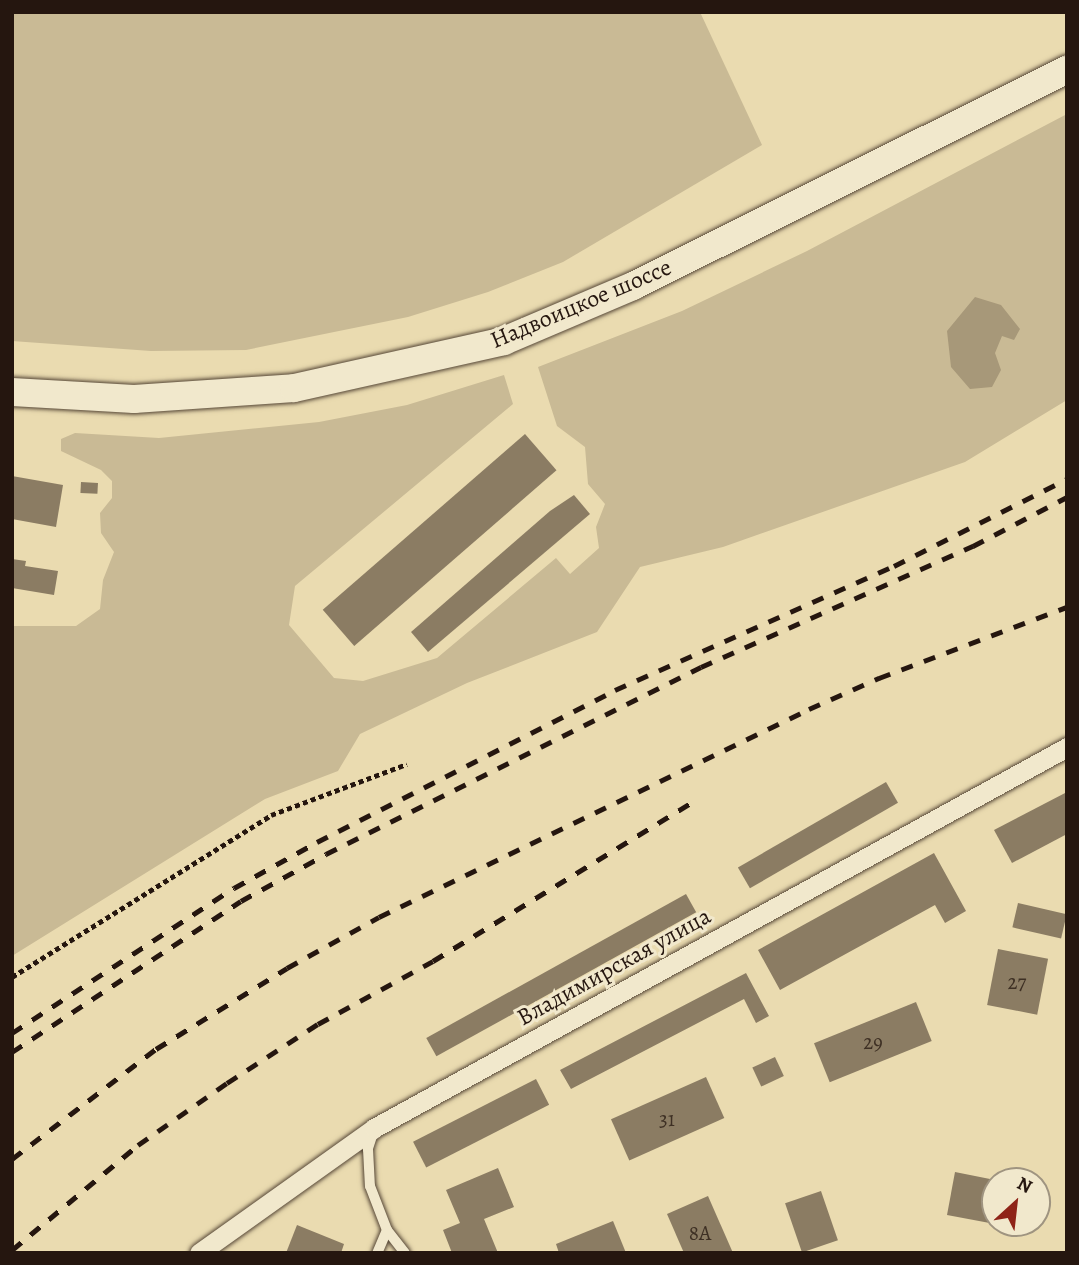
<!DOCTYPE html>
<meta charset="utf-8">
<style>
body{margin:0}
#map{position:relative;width:1079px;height:1265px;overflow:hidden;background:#eadbb0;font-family:Alegreya,serif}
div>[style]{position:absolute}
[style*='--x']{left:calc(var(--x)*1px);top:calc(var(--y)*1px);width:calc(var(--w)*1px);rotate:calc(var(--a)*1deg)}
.green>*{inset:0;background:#c9ba95}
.water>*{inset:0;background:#a79879}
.building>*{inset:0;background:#8b7c63;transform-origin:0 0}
.path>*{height:4.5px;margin-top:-2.25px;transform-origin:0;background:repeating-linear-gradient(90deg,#25160f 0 5px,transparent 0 8.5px)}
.roads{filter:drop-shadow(0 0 2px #564737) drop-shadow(0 0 2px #564737)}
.lane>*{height:10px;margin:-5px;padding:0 5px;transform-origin:5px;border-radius:5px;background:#f1e8cc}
.street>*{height:19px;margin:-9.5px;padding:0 9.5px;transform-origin:9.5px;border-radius:9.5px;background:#f1e8cc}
.secondary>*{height:28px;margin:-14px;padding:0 14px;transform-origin:14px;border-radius:14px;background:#f1e8cc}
.rail>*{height:5px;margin-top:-2.5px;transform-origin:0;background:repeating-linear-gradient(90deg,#25160f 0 12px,transparent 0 24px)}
span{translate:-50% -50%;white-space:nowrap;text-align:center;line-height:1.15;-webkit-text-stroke:6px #f1e8cc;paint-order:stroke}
.number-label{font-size:21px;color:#3e3024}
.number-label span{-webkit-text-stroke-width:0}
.street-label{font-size:24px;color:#25160f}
.frame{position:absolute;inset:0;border:14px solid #25160f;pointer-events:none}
.north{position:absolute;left:981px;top:1167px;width:70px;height:70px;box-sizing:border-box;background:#f1e8cc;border:2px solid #9f9480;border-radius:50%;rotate:27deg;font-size:19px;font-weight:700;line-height:28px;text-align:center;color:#25160f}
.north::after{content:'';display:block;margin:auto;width:24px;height:32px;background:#8f2418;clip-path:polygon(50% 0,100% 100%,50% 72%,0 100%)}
</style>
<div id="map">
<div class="green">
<div style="clip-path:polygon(12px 12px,700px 12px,762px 145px,563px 262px,488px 292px,408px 317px,246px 350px,151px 351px,12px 341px)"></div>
<div style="clip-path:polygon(1067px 114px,1067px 400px,965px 462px,723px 547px,640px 567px,597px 632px,467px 683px,360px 734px,338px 771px,265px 799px,12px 956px,12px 626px,76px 626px,100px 609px,103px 580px,114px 552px,101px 533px,100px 513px,112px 498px,112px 481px,101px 470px,61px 451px,61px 439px,75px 433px,159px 438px,319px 422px,407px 405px,504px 375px,513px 404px,295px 586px,289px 625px,334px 678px,363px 681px,437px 658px,556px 558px,570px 574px,599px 548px,596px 527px,605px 504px,588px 484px,585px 447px,557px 426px,538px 367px,682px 311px,807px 251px)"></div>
</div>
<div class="water">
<div style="clip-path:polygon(975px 297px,1001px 305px,1020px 329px,1014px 340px,1002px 336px,995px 353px,1001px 370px,992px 387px,970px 389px,951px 367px,947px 331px)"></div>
</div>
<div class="building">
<div style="left:525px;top:434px;width:48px;height:268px;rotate:49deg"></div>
<div style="clip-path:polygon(12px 476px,63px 485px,56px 527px,12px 519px)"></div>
<div style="left:81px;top:482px;width:17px;height:11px;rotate:3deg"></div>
<div style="clip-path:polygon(574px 495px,590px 514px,428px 652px,411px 632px,550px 511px)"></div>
<div style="clip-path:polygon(12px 559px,26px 561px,25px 566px,58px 571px,54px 595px,12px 588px)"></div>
<div style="left:886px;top:782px;width:24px;height:171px;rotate:60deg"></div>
<div style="clip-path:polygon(1067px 792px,1067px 834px,1012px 863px,994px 830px)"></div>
<div style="clip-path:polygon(934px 853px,966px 911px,945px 923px,935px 905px,780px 990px,758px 950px)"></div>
<div style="left:686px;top:894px;width:21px;height:297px;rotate:61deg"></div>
<div style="left:1018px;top:903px;width:50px;height:25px;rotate:13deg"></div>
<div style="left:998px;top:949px;width:51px;height:57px;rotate:11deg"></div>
<div style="clip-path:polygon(746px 973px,769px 1016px,756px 1023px,744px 999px,571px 1089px,560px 1070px)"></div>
<div style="left:916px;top:1002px;width:42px;height:110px;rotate:68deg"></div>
<div style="left:775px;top:1057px;width:21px;height:25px;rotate:65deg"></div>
<div style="left:706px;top:1077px;width:45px;height:104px;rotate:66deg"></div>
<div style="left:536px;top:1079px;width:29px;height:138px;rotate:63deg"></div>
<div style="clip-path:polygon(498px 1168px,514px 1207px,484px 1219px,498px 1253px,452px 1253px,443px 1230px,460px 1223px,446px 1190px)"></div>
<div style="clip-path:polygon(955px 1172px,995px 1180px,995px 1224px,947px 1215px)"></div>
<div style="left:821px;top:1191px;width:52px;height:38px;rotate:71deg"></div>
<div style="clip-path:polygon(708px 1196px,733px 1253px,684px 1253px,667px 1214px)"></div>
<div style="clip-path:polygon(613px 1221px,626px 1253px,559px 1253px,556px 1244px)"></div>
<div style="clip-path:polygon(297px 1225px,344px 1244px,341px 1253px,286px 1253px)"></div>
</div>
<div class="path">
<div style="--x:12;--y:977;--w:305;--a:-32"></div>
<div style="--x:271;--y:815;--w:145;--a:-20.6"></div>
</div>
<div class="roads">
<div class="lane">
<div style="--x:374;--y:1130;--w:20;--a:108"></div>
<div style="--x:368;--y:1149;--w:37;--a:87"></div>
<div style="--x:370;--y:1186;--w:47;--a:68.9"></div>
<div style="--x:387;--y:1230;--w:25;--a:113"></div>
<div style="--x:387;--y:1230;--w:29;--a:52"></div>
</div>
<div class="street">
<div style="--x:199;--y:1253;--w:215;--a:-35.5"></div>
<div style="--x:374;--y:1128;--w:791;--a:-28.8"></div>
</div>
<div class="secondary">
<div style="--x:12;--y:392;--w:122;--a:3.3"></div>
<div style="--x:134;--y:399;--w:160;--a:-3.9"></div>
<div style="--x:294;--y:388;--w:215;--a:-12.6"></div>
<div style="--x:504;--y:341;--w:140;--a:-23.1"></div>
<div style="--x:633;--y:286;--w:485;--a:-26.5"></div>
</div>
</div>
<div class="rail">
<div style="--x:12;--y:1033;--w:265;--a:-33.2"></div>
<div style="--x:234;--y:888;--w:95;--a:-29"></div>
<div style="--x:317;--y:842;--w:335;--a:-27"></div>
<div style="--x:615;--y:690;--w:305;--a:-24"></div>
<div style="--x:894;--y:566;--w:194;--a:-26.7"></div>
<div style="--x:12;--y:1052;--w:274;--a:-33.4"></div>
<div style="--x:241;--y:901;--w:97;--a:-28.9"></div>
<div style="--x:326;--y:854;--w:419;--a:-26.5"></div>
<div style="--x:701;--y:667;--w:298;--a:-24"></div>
<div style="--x:973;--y:546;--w:106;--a:-27.5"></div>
<div style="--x:12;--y:1159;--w:181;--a:-37.4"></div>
<div style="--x:156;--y:1049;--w:154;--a:-31.7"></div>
<div style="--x:287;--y:968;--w:105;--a:-29"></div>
<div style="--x:379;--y:917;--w:478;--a:-25.8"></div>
<div style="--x:809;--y:709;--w:77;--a:-23.9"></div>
<div style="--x:879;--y:678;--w:201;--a:-20.7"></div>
<div style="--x:12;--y:1250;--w:164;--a:-39.8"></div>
<div style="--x:138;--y:1145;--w:108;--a:-34.9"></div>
<div style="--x:227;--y:1083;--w:108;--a:-33"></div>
<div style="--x:318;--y:1024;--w:131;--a:-28.7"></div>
<div style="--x:433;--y:961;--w:304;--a:-31.5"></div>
</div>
<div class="number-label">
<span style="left:1017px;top:982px">27</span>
<span style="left:873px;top:1042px">29</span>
<span style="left:667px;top:1119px">31</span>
<span style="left:700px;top:1233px">8А</span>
</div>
<div class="street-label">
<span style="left:581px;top:304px;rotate:-23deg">Надвоицкое шоссе</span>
<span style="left:614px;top:967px;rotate:-29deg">Владимирская улица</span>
</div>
<div class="frame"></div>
<div class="north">N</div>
</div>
